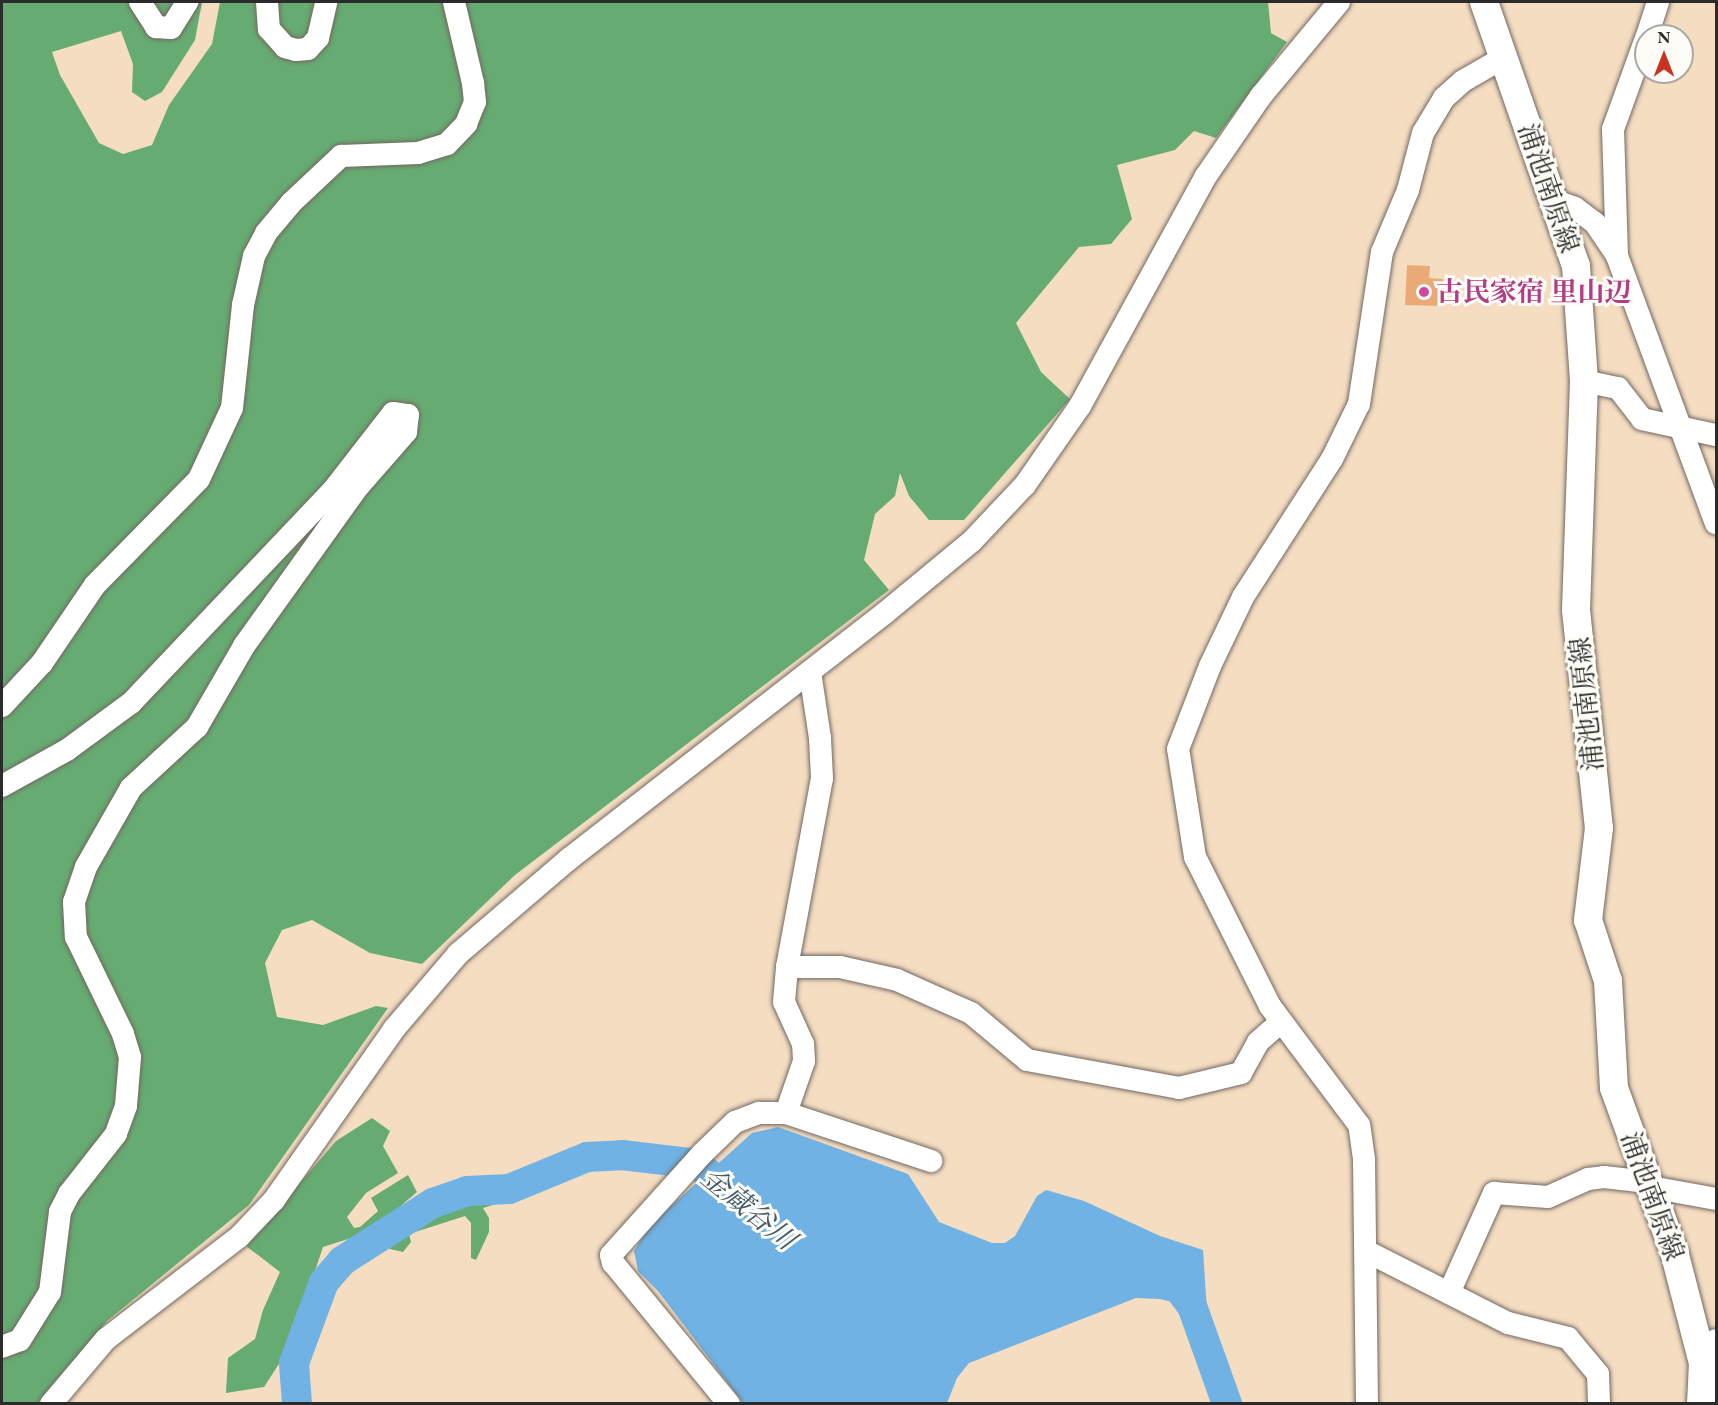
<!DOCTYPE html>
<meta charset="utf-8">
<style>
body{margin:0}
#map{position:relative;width:1718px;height:1405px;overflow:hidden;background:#f5ddc2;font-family:"EB Garamond","Noto Serif JP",serif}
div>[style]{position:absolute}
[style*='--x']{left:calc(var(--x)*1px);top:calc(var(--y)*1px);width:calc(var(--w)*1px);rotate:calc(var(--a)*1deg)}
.forest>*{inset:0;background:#66ac72}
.water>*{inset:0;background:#70b2e4}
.river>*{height:30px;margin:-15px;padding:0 15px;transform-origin:15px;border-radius:15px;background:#70b2e4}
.building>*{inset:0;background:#e9aa77}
.roads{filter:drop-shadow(0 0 2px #726960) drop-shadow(0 0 2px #726960)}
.minor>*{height:22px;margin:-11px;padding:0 11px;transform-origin:11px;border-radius:11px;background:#fff}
.major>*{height:28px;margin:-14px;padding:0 14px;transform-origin:14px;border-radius:14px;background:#fff}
.dots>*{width:16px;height:16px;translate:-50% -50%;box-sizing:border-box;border:3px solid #fdfcf7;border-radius:50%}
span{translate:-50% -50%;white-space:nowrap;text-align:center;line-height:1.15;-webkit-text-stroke:6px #fdfcf7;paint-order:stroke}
.street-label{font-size:27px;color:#2b2b2b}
.hotel-label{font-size:27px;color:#b23c85;font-weight:700}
.left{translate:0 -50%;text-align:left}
.water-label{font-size:28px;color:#435a6c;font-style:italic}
.frame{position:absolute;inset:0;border:3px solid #2b2b2b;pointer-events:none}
.north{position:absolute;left:1634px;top:24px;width:60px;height:60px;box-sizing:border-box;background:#fdfcf7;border:2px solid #a9a8a5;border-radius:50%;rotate:0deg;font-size:16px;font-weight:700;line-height:24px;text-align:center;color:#2b2b2b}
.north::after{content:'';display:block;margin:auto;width:21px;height:27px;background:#c8321e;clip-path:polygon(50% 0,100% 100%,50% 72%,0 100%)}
</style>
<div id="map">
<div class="forest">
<div style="clip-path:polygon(2px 2px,202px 2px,195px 40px,162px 92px,145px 101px,132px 92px,133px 64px,121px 31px,52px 52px,60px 75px,99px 143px,123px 154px,152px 145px,169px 105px,212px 44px,220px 2px,1268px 2px,1271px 33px,1287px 42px,1216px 138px,1194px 131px,1175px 150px,1117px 165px,1132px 219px,1111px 244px,1079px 247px,1016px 323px,1041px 372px,1070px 399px,964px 520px,929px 520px,909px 496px,900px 473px,895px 496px,875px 514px,864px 560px,889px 590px,515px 875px,422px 964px,370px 953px,312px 920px,282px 930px,265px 963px,277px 1017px,323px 1025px,376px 1006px,388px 1008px,249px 1205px,107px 1321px,38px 1403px,2px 1404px)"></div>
<div style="clip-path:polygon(372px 1118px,390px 1131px,383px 1146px,398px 1173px,366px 1193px,347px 1217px,354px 1228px,360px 1227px,378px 1211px,371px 1198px,408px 1175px,417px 1192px,370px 1232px,323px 1247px,313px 1277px,312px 1298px,284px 1356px,264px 1387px,226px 1393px,228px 1358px,255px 1339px,263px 1310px,280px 1272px,246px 1246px,336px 1141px)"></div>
<div style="clip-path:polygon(530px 1187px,519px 1197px,483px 1208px,489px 1218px,489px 1232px,476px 1260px,471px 1258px,471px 1223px,465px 1216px,409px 1234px,411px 1242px,403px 1252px,390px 1249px,385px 1241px,438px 1206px)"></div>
</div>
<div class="water">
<div style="clip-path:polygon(778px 1127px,908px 1174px,939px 1222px,992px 1243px,1005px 1243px,1015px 1236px,1037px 1196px,1046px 1190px,1084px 1201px,1160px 1236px,1203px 1250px,1207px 1311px,1160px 1299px,1136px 1298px,969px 1363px,957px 1378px,947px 1403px,743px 1403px,658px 1291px,638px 1271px,634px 1251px,650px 1225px,752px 1133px)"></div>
</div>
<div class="river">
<div style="--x:1170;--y:1277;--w:36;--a:53"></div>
<div style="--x:1192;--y:1306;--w:104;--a:70.3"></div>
<div style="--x:297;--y:1404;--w:41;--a:-94.2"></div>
<div style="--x:294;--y:1363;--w:86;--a:-69.7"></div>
<div style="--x:324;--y:1282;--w:28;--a:-49"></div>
<div style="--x:342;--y:1261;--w:108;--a:-32.5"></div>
<div style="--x:433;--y:1203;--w:36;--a:-19"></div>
<div style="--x:467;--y:1191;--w:42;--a:-2.7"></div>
<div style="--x:509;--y:1189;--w:84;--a:-22.3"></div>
<div style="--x:587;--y:1157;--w:35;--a:-3"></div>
<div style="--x:622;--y:1155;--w:76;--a:6.8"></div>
<div style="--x:697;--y:1164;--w:52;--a:40.4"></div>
</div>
<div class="building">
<div style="clip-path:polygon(1407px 265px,1430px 266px,1429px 278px,1443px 279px,1441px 306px,1405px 305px)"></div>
</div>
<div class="roads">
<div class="minor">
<div style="--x:140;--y:2;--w:30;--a:57"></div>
<div style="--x:156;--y:27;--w:15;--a:4"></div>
<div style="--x:171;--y:28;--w:31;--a:-58"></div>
<div style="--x:267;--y:2;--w:27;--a:86"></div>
<div style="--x:269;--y:29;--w:24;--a:48"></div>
<div style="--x:285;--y:47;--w:11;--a:15"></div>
<div style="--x:296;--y:50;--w:12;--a:-5"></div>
<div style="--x:308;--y:49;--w:15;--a:-48"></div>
<div style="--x:318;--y:38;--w:37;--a:-77"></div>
<div style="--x:1647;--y:36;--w:36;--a:-72"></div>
<div style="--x:1646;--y:38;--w:97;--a:109.9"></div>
<div style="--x:1613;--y:129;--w:127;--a:88.2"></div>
<div style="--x:1617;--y:256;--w:285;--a:69.7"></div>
<div style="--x:1556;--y:201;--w:20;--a:20"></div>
<div style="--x:1575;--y:208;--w:25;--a:37"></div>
<div style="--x:1595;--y:223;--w:40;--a:56"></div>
<div style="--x:1584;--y:381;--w:35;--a:12"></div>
<div style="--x:1618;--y:388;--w:39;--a:52"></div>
<div style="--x:1642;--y:419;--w:76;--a:12.2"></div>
<div style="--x:2;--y:706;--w:59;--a:-47.1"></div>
<div style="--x:42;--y:663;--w:94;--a:-55.8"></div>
<div style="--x:95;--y:585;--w:148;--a:-45.5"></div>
<div style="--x:199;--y:479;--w:78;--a:-65.1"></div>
<div style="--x:232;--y:408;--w:104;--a:-83.9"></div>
<div style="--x:243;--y:305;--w:50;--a:-77.3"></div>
<div style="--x:254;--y:256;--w:26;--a:-62"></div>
<div style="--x:266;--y:233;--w:39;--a:-50"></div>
<div style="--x:291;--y:203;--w:69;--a:-43.2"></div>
<div style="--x:341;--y:156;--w:77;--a:-2.2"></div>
<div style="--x:418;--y:153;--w:30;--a:-17"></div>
<div style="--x:447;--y:144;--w:28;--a:-46"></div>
<div style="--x:466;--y:124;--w:24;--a:-68"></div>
<div style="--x:475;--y:102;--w:19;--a:-96"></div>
<div style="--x:473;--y:83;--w:83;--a:-103.2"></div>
<div style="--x:2;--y:786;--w:74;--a:-29"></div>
<div style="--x:67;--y:750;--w:79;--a:-36.3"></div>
<div style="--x:131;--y:703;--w:295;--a:-46.5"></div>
<div style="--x:334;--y:489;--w:96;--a:-52.2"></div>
<div style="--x:393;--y:413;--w:15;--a:8"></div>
<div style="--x:408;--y:415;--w:17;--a:97"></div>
<div style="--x:406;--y:432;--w:74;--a:131.2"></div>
<div style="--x:357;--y:488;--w:194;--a:125.6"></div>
<div style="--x:244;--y:646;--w:94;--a:120.1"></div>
<div style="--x:197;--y:727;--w:90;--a:137.3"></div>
<div style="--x:131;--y:788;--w:91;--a:119.7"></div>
<div style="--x:86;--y:867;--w:37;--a:109"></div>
<div style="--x:74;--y:902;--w:35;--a:87"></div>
<div style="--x:76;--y:937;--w:108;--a:64.1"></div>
<div style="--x:123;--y:1034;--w:24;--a:73"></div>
<div style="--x:130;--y:1057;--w:49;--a:94.7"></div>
<div style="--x:126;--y:1106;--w:30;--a:110"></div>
<div style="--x:116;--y:1134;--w:76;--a:128.1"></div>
<div style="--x:69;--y:1194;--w:20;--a:117"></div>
<div style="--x:60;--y:1212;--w:81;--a:97.1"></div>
<div style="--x:50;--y:1292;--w:57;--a:122"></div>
<div style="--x:20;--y:1340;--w:19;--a:159"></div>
<div style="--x:787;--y:967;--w:53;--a:0"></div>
<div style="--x:840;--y:967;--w:58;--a:12.8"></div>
<div style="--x:897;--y:980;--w:81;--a:24"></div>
<div style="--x:971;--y:1013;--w:73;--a:40"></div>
<div style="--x:1027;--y:1060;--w:155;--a:10.4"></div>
<div style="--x:1179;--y:1088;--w:64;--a:-13.6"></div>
<div style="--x:1241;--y:1073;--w:35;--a:-61"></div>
<div style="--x:1258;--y:1042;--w:30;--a:-41"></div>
<div style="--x:786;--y:1113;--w:55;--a:-70.9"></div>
<div style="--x:804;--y:1061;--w:17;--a:-93"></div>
<div style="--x:803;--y:1044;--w:46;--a:-114.3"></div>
<div style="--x:784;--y:1002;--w:35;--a:-85"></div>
<div style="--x:787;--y:967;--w:192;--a:-79.5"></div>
<div style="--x:822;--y:778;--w:40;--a:-92.9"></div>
<div style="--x:820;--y:738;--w:67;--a:-98.6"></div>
<div style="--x:1650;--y:1187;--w:67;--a:10.3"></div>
<div style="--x:1366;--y:1251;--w:159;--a:26.9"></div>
<div style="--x:1508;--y:1323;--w:62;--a:14"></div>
<div style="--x:1568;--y:1338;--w:47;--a:50.2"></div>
<div style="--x:1598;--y:1374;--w:30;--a:88"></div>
<div style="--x:1449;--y:1293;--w:110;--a:-65.8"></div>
<div style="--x:1494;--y:1193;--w:54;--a:4.2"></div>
<div style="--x:1548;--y:1197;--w:44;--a:-24.2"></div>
<div style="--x:1588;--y:1179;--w:16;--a:-7"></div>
<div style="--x:1604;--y:1177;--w:44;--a:6.5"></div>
<div style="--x:1703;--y:1363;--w:26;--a:-61"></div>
<div style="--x:51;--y:1404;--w:85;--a:-49.8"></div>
<div style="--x:106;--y:1339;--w:168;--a:-37.5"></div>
<div style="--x:239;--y:1237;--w:51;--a:-46.6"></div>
<div style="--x:274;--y:1200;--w:209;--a:-54.9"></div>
<div style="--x:394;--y:1029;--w:99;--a:-49.5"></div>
<div style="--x:458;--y:954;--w:146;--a:-40.6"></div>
<div style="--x:569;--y:859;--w:400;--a:-37.9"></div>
<div style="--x:885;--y:613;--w:113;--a:-39.6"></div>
<div style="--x:972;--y:541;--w:77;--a:-46.6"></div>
<div style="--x:1025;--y:485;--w:96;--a:-55.2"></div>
<div style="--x:1080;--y:406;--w:262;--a:-61.3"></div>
<div style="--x:1206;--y:176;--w:97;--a:-55.5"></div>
<div style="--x:1261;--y:96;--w:122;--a:-50.3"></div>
<div style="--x:729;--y:1404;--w:183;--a:-129.4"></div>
<div style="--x:613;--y:1263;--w:8;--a:-104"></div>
<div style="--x:611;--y:1255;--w:137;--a:-48"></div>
<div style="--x:703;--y:1153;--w:45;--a:-44.1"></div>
<div style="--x:735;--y:1122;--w:26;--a:-21"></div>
<div style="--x:759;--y:1113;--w:27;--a:0"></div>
<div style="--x:786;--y:1113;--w:153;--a:18.3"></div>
<div style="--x:1367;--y:1404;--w:245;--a:-90.7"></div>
<div style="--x:1364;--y:1159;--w:34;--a:-98"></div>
<div style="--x:1359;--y:1125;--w:149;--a:-126.8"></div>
<div style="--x:1270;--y:1006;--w:167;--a:-116.7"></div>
<div style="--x:1195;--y:857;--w:109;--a:-98.9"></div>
<div style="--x:1178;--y:749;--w:89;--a:-68.9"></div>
<div style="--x:1210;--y:666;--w:76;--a:-64.4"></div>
<div style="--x:1243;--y:597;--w:164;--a:-57.2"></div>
<div style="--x:1332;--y:459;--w:61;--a:-63.9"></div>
<div style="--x:1359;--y:404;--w:154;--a:-81.4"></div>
<div style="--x:1382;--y:252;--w:67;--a:-67.2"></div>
<div style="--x:1408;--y:190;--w:59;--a:-75.3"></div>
<div style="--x:1423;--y:133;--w:41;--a:-59"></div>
<div style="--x:1444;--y:98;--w:25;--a:-42"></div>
<div style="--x:1463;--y:81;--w:46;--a:-29.9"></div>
</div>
<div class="major">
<div style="--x:1484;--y:2;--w:280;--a:70.8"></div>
<div style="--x:1576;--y:266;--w:115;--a:86"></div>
<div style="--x:1584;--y:381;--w:229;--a:92"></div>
<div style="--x:1576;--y:610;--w:219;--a:84"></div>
<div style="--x:1599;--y:828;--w:93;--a:96.8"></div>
<div style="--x:1588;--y:920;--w:64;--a:71.8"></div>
<div style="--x:1608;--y:981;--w:107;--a:86.8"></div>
<div style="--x:1614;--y:1088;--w:178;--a:69.9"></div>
<div style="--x:1675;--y:1255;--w:112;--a:75.5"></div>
<div style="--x:1703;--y:1363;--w:41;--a:92.8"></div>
</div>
</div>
<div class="dots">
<div style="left:1424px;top:292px;background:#d1479c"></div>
</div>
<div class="street-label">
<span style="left:1549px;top:188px;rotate:71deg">浦池南原線</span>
<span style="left:1586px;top:704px;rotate:-96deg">浦池南原線</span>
<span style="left:1653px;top:1196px;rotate:70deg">浦池南原線</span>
</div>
<div class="hotel-label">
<span class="left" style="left:1436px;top:292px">古民家宿 里山辺</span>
</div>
<div class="water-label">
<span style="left:749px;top:1208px;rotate:39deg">金蔵谷川</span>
</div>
<div class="frame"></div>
<div class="north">N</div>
</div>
